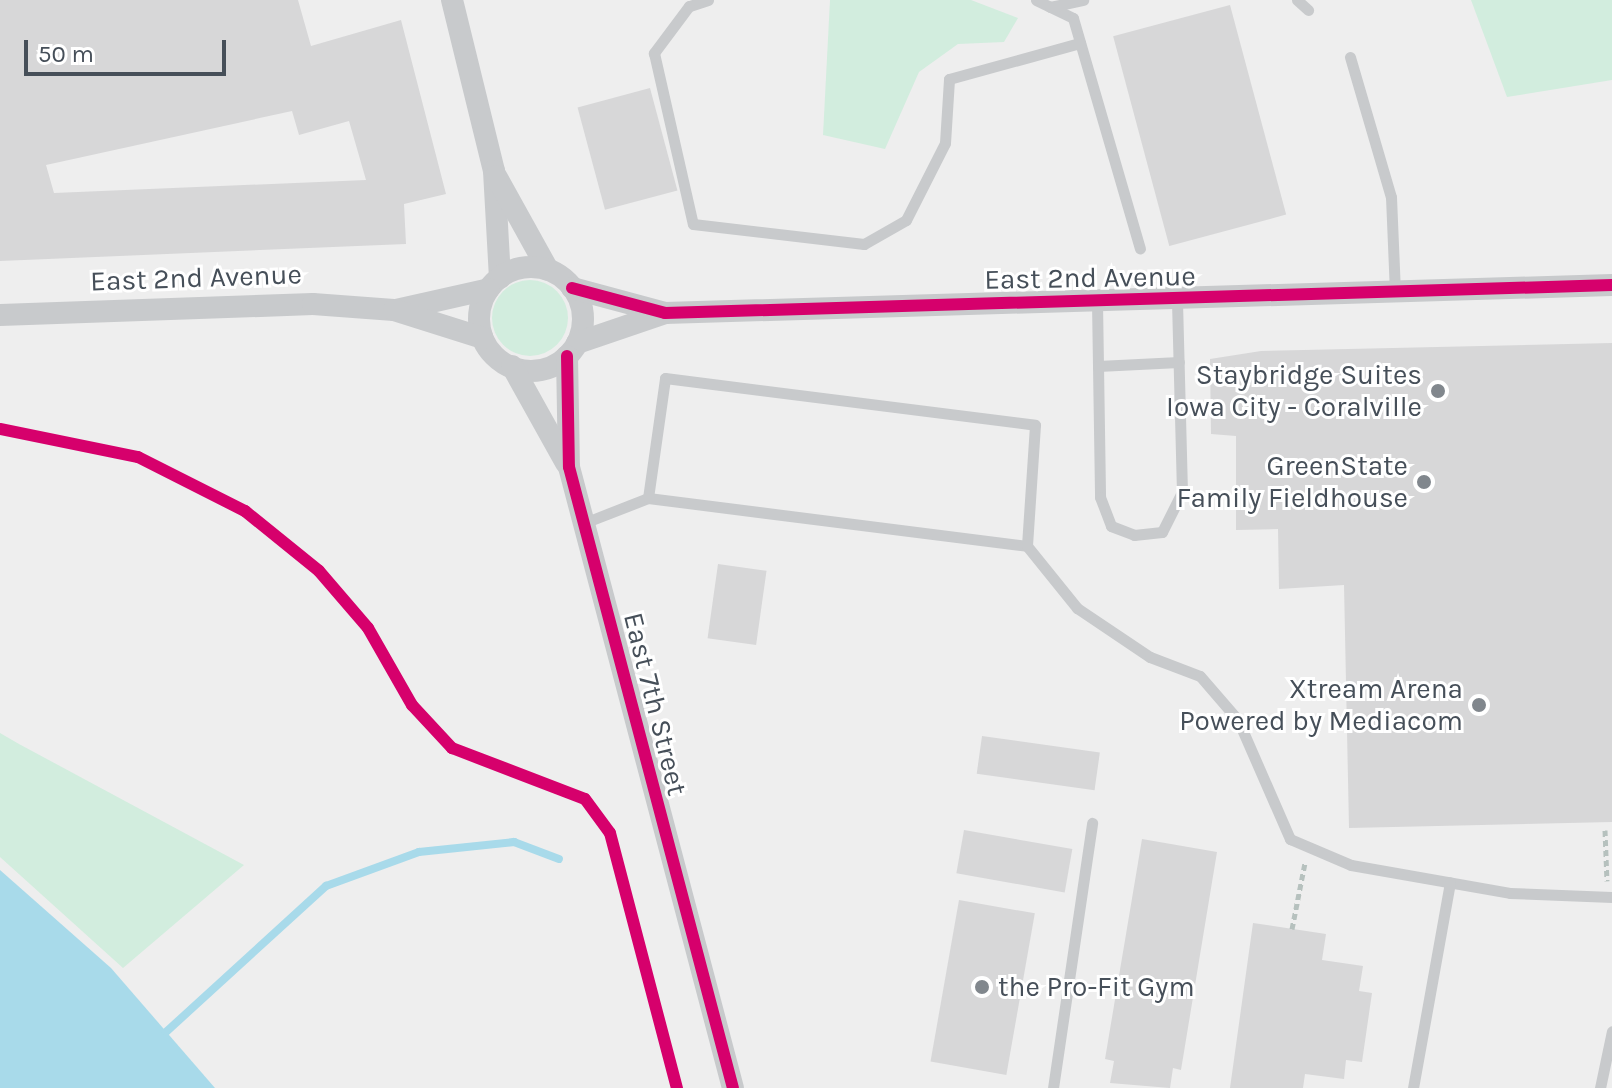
<!DOCTYPE html>
<style>
body{margin:0}
#map{position:relative;width:1612px;height:1088px;overflow:hidden;background:#eee;font-family:Karla,sans-serif}
div>[style]{position:absolute}
[style*='--x']{left:calc(var(--x)*1px);top:calc(var(--y)*1px);width:calc(var(--w)*1px);rotate:calc(var(--a)*1deg)}
.green>*{inset:0;background:#d2edde}
.round{border-radius:50%}
.water>*{inset:0;background:#a8daea}
.stream>*{height:8px;margin:-4px;padding:0 4px;transform-origin:4px;border-radius:4px;background:#a8daea}
.building>*{inset:0;background:#d7d7d8;transform-origin:0 0}
.path>*{height:5px;margin-top:-2.5px;transform-origin:0;background:repeating-linear-gradient(90deg,#b6c1be 0 6px,transparent 0 10px)}
.lane>*{height:11px;margin:-5.5px;padding:0 5.5px;transform-origin:5.5px;border-radius:5.5px;background:#c8cacc}
.street>*{height:22px;margin:-11px;padding:0 11px;transform-origin:11px;border-radius:11px;background:#c8cacc}
.street>.ring{margin:-11px;padding:0;box-sizing:content-box;background:none;border:22px solid #c8cacc;border-radius:50%}
.cycleway>*{height:12px;margin:-6px;padding:0 6px;transform-origin:6px;border-radius:6px;background:#d6006c}
.dots>*{width:22px;height:22px;translate:-50% -50%;box-sizing:border-box;border:4px solid #fff;border-radius:50%}
span{translate:-50% -50%;white-space:nowrap;text-align:center;line-height:1.15;-webkit-text-stroke:6px #fff;paint-order:stroke}
.street-label{font-size:28px;color:#464f59}
.poi-label{font-size:28px;color:#464f59}
.right{translate:-100% -50%;text-align:right}
.left{translate:0 -50%;text-align:left}
.scale{position:absolute;left:24px;top:40px;width:202px;height:36px;box-sizing:border-box;border:4px solid #464f59;border-top:0;padding-left:10px;font-size:24px;line-height:28px;white-space:nowrap;color:#464f59;-webkit-text-stroke:6px #fff;paint-order:stroke}
</style>
<div id="map">
<div class="green">
<div style="clip-path:polygon(830px 0,971px 0,1018px 18px,1004px 42px,958px 44px,919px 72px,885px 149px,823px 135px)"></div>
<div style="clip-path:polygon(1471px 0,1612px 0,1612px 80px,1507px 97px)"></div>
<div class="round" style="left:492px;top:280px;width:76px;height:76px"></div>
<div style="clip-path:polygon(0 733px,19px 744px,244px 865px,123px 968px,0 857px)"></div>
</div>
<div class="water">
<div style="clip-path:polygon(0 870px,111px 968px,215px 1088px,0 1088px)"></div>
</div>
<div class="stream">
<div style="--x:166;--y:1032;--w:217;--a:-42.4"></div>
<div style="--x:326;--y:886;--w:99;--a:-20.1"></div>
<div style="--x:419;--y:852;--w:96;--a:-6"></div>
<div style="--x:514;--y:842;--w:48;--a:20.7"></div>
</div>
<div class="building">
<div style="clip-path:polygon(evenodd,0 0,298px 0,311px 46px,401px 20px,446px 194px,404px 204px,406px 244px,0 261px,0 0,292px 111px,299px 135px,349px 121px,366px 180px,54px 193px,46px 165px,292px 111px)"></div>
<div style="left:1230px;top:5px;width:217px;height:121px;rotate:75deg"></div>
<div style="left:650px;top:88px;width:106px;height:75px;rotate:75deg"></div>
<div style="clip-path:polygon(1612px 343px,1612px 822px,1349px 828px,1344px 585px,1279px 589px,1278px 529px,1236px 530px,1236px 436px,1211px 434px,1210px 359px,1261px 351px)"></div>
<div style="left:718px;top:564px;width:49px;height:75px;rotate:8deg"></div>
<div style="left:982px;top:736px;width:119px;height:38px;rotate:8deg"></div>
<div style="left:964px;top:830px;width:110px;height:44px;rotate:10deg"></div>
<div style="clip-path:polygon(1142px 839px,1217px 852px,1181px 1070px,1173px 1068px,1170px 1088px,1110px 1083px,1114px 1061px,1105px 1059px)"></div>
<div style="left:959px;top:900px;width:77px;height:164px;rotate:10deg"></div>
<div style="clip-path:polygon(1253px 923px,1326px 934px,1322px 960px,1363px 966px,1359px 991px,1372px 993px,1362px 1062px,1346px 1060px,1344px 1079px,1305px 1074px,1303px 1088px,1230px 1088px)"></div>
</div>
<div class="path">
<div style="--x:1605;--y:830;--w:51;--a:87.8"></div>
<div style="--x:1292;--y:929;--w:67;--a:-78.9"></div>
</div>
<div class="lane">
<div style="--x:708;--y:0;--w:20;--a:162"></div>
<div style="--x:689;--y:6;--w:59;--a:126.7"></div>
<div style="--x:654;--y:53;--w:175;--a:77.2"></div>
<div style="--x:693;--y:224;--w:172;--a:6.7"></div>
<div style="--x:864;--y:244;--w:48;--a:-29.7"></div>
<div style="--x:906;--y:220;--w:86;--a:-63.1"></div>
<div style="--x:945;--y:143;--w:64;--a:-86.4"></div>
<div style="--x:949;--y:79;--w:136;--a:-15.4"></div>
<div style="--x:1036;--y:0;--w:41;--a:25.9"></div>
<div style="--x:1073;--y:18;--w:240;--a:73.8"></div>
<div style="--x:1297;--y:0;--w:15;--a:42"></div>
<div style="--x:1050;--y:7;--w:34;--a:-12"></div>
<div style="--x:1350;--y:57;--w:146;--a:73.7"></div>
<div style="--x:1391;--y:197;--w:95;--a:87.6"></div>
<div style="--x:1097;--y:302;--w:195;--a:89.1"></div>
<div style="--x:1100;--y:497;--w:31;--a:69"></div>
<div style="--x:1111;--y:526;--w:25;--a:21"></div>
<div style="--x:1134;--y:535;--w:28;--a:-6"></div>
<div style="--x:1162;--y:532;--w:45;--a:-63.4"></div>
<div style="--x:1182;--y:492;--w:192;--a:-91.5"></div>
<div style="--x:1098;--y:366;--w:81;--a:-2.8"></div>
<div style="--x:648;--y:498;--w:382;--a:7.2"></div>
<div style="--x:1027;--y:546;--w:80;--a:51.1"></div>
<div style="--x:1077;--y:608;--w:88;--a:33.9"></div>
<div style="--x:1150;--y:657;--w:53;--a:20.8"></div>
<div style="--x:1200;--y:676;--w:58;--a:49.2"></div>
<div style="--x:1238;--y:720;--w:130;--a:66.4"></div>
<div style="--x:1290;--y:839;--w:66;--a:23.1"></div>
<div style="--x:1351;--y:865;--w:161;--a:10"></div>
<div style="--x:1510;--y:893;--w:102;--a:2.2"></div>
<div style="--x:584;--y:523;--w:69;--a:-21.3"></div>
<div style="--x:648;--y:498;--w:121;--a:-81.9"></div>
<div style="--x:665;--y:378;--w:373;--a:7.2"></div>
<div style="--x:1035;--y:425;--w:121;--a:93.8"></div>
<div style="--x:1053;--y:1088;--w:268;--a:-81.6"></div>
<div style="--x:1413;--y:1088;--w:209;--a:-79.8"></div>
<div style="--x:1600;--y:1088;--w:58;--a:-78.1"></div>
</div>
<div class="street">
<div style="--x:452;--y:0;--w:176;--a:76.2"></div>
<div style="--x:494;--y:171;--w:107;--a:86.8"></div>
<div style="--x:496;--y:176;--w:107;--a:61"></div>
<div class="ring" style="left:479px;top:267px;width:82px;height:82px"></div>
<div style="--x:572;--y:288;--w:96;--a:15"></div>
<div style="--x:665;--y:313;--w:947;--a:-1.69"></div>
<div style="--x:396;--y:310;--w:95;--a:-12.7"></div>
<div style="--x:0;--y:315;--w:313;--a:-2"></div>
<div style="--x:313;--y:304;--w:81;--a:4.2"></div>
<div style="--x:394;--y:310;--w:93;--a:17.5"></div>
<div style="--x:577;--y:343;--w:93;--a:-18.8"></div>
<div style="--x:567;--y:356;--w:111;--a:89"></div>
<div style="--x:569;--y:467;--w:642;--a:75.21"></div>
<div style="--x:512;--y:366;--w:111;--a:60.9"></div>
</div>
<div class="cycleway">
<div style="--x:572;--y:288;--w:96;--a:15"></div>
<div style="--x:665;--y:313;--w:947;--a:-1.69"></div>
<div style="--x:567;--y:356;--w:111;--a:89"></div>
<div style="--x:569;--y:467;--w:642;--a:75.21"></div>
<div style="--x:0;--y:429;--w:141;--a:11.5"></div>
<div style="--x:138;--y:457;--w:120;--a:26.8"></div>
<div style="--x:245;--y:511;--w:95;--a:39"></div>
<div style="--x:319;--y:571;--w:75;--a:49.3"></div>
<div style="--x:368;--y:628;--w:89;--a:60.3"></div>
<div style="--x:412;--y:705;--w:59;--a:47.1"></div>
<div style="--x:452;--y:748;--w:142;--a:21"></div>
<div style="--x:585;--y:799;--w:42;--a:53.7"></div>
<div style="--x:610;--y:833;--w:264;--a:75.3"></div>
</div>
<div class="dots">
<div style="left:1438px;top:391px;background:#81878d"></div>
<div style="left:1424px;top:482px;background:#81878d"></div>
<div style="left:1479px;top:705px;background:#81878d"></div>
<div style="left:982px;top:987px;background:#81878d"></div>
</div>
<div class="street-label">
<span style="left:196px;top:278px;rotate:-2deg">East 2nd Avenue</span>
<span style="left:1090px;top:278px;rotate:-1deg">East 2nd Avenue</span>
<span style="left:655px;top:704px;rotate:76deg">East 7th Street</span>
</div>
<div class="poi-label">
<span class="right" style="left:1422px;top:391px">Staybridge Suites<br>Iowa City - Coralville</span>
<span class="right" style="left:1408px;top:482px">GreenState<br>Family Fieldhouse</span>
<span class="right" style="left:1463px;top:705px">Xtream Arena<br>Powered by Mediacom</span>
<span class="left" style="left:998px;top:987px">the Pro-Fit Gym</span>
</div>
<div class="scale">50 m</div>
</div>
